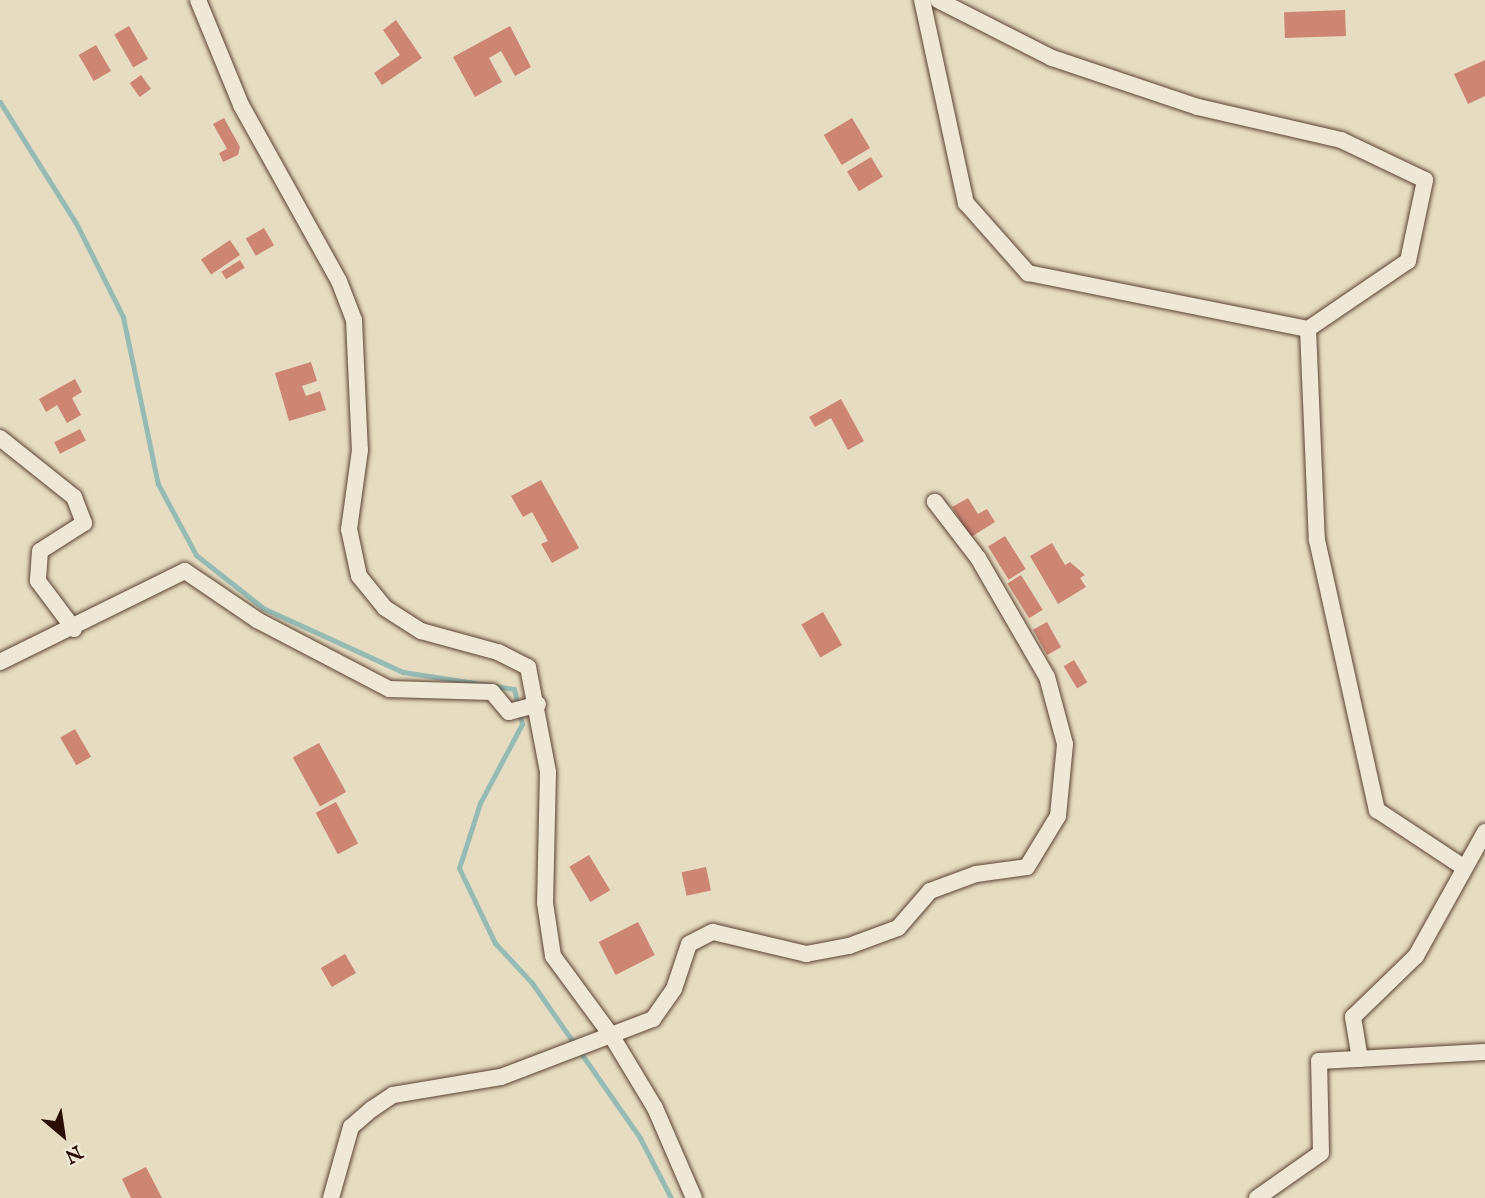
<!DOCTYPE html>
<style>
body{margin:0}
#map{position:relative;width:1485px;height:1198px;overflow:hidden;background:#e6dcc1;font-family:"IM FELL English",serif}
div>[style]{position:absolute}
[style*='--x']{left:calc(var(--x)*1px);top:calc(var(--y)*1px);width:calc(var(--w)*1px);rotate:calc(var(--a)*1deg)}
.stream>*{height:5px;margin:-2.5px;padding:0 2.5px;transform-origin:2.5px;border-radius:2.5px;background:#96bbb4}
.building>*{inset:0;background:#cd8574;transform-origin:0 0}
.roads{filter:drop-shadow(0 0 2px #5a4132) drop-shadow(0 0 2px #5a4132)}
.minor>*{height:16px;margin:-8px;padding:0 8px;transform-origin:8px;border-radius:8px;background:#efe8d7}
span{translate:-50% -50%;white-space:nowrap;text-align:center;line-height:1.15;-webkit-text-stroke:6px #efe8d7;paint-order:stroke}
.north{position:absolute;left:28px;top:1100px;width:70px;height:70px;-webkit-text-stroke:5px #efe8d7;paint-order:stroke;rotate:151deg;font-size:19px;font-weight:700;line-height:28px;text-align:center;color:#2b0d03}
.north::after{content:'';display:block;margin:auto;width:24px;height:32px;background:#2b0d03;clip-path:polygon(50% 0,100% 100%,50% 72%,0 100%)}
</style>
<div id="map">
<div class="stream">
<div style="--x:0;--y:102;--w:143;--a:57.9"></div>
<div style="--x:76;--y:223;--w:105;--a:63.4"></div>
<div style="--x:123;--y:317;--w:171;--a:78.2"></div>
<div style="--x:158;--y:484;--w:81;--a:61.8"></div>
<div style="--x:196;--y:555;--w:85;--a:38.3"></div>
<div style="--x:263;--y:608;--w:154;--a:24.6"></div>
<div style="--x:403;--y:672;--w:112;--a:8.7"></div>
<div style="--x:514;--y:689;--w:36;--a:77"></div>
<div style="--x:522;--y:724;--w:89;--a:118"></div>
<div style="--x:480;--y:803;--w:68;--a:107.9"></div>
<div style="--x:459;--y:868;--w:83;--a:64.4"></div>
<div style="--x:495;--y:943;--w:54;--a:47.2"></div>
<div style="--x:532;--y:983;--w:189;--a:55.1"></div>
<div style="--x:640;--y:1138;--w:68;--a:62.7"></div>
</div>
<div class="building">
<div style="left:1345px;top:10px;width:26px;height:61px;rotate:88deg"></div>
<div style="clip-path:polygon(396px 20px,422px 58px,382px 85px,374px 73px,400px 55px,383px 30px)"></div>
<div style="left:129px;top:26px;width:38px;height:17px;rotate:60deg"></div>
<div style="clip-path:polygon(510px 26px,531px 67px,515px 76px,501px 51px,489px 58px,502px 82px,475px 97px,453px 57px)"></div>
<div style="left:96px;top:45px;width:30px;height:20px;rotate:60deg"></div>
<div style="clip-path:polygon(1485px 60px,1485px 96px,1468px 104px,1454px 74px)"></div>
<div style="left:141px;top:75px;width:17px;height:14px;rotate:54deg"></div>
<div style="clip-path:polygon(224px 118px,240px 147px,238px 155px,223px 162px,219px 153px,227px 149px,213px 124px)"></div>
<div style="left:852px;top:118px;width:35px;height:33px;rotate:59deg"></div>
<div style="left:871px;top:157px;width:23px;height:28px;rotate:59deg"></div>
<div style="left:264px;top:228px;width:20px;height:21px;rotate:60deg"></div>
<div style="left:230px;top:240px;width:18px;height:35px;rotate:56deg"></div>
<div style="left:240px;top:260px;width:9px;height:22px;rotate:58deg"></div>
<div style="clip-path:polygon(311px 362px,317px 381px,302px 386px,306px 396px,320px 391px,326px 410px,289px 421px,275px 373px)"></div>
<div style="clip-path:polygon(75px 379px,82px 392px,72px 398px,81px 415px,67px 423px,57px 405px,46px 412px,39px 399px)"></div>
<div style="clip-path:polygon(841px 399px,864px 441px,848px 450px,831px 418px,815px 427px,809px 417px)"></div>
<div style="left:80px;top:429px;width:13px;height:29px;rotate:63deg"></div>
<div style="clip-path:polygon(541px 480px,579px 548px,552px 563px,541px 544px,548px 541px,532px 512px,523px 517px,511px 496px)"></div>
<div style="clip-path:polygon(968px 498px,978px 514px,987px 509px,995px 522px,971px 537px,952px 507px)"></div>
<div style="left:1005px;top:536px;width:39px;height:20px;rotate:58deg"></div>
<div style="clip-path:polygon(1052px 543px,1065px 565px,1070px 562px,1085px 575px,1080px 578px,1086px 587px,1058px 604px,1030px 556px)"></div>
<div style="left:1021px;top:575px;width:41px;height:16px;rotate:58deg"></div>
<div style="left:823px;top:612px;width:38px;height:25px;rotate:60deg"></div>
<div style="left:1047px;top:622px;width:29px;height:16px;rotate:61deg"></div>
<div style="left:1074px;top:660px;width:26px;height:12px;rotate:59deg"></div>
<div style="left:75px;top:729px;width:32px;height:17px;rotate:60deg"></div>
<div style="left:319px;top:743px;width:56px;height:30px;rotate:61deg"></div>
<div style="left:336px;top:802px;width:47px;height:23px;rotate:62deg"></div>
<div style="left:589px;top:855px;width:41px;height:23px;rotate:59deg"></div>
<div style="left:706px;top:867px;width:24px;height:25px;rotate:78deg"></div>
<div style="left:638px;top:922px;width:37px;height:44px;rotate:63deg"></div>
<div style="left:345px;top:954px;width:22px;height:28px;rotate:60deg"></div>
<div style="clip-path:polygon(146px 1167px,162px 1198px,131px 1198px,122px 1179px)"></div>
</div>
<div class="roads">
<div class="minor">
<div style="--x:198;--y:0;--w:113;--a:67.7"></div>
<div style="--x:241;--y:105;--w:201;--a:60.9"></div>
<div style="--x:339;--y:281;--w:42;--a:69"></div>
<div style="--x:354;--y:320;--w:130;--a:87.4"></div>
<div style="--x:360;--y:450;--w:80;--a:97.9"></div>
<div style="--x:349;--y:529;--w:48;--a:78"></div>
<div style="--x:359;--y:576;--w:41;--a:50.9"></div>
<div style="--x:385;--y:608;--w:43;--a:32.6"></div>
<div style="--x:421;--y:631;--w:80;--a:15.3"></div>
<div style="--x:498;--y:652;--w:34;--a:27"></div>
<div style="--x:528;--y:667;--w:107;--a:79.2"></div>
<div style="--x:548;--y:772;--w:131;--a:91.3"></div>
<div style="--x:545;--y:903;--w:54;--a:81.4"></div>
<div style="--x:553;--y:956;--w:98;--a:53.7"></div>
<div style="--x:611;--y:1035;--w:85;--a:58.9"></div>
<div style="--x:655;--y:1108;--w:98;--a:66.6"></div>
<div style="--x:922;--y:0;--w:208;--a:77.8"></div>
<div style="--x:966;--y:203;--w:94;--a:48.5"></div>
<div style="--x:1028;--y:273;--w:286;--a:11.3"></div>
<div style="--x:1308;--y:329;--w:121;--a:-34.2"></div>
<div style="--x:1408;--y:261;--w:83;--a:-78.1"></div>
<div style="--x:1425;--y:180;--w:93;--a:-154.5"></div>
<div style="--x:1341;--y:140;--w:147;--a:-167"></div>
<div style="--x:1198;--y:107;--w:154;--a:-161.4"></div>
<div style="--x:1052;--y:58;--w:128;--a:-153"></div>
<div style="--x:1308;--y:329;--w:211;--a:87.6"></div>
<div style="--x:1317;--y:540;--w:277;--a:77.5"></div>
<div style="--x:1377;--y:810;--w:103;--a:33.5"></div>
<div style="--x:0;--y:438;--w:95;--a:38.6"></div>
<div style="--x:74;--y:497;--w:28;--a:69"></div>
<div style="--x:84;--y:523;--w:52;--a:147.5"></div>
<div style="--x:40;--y:551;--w:30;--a:94"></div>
<div style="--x:38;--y:581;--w:60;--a:53.1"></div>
<div style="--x:0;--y:662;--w:206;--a:-26.2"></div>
<div style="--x:185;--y:571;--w:87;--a:34.2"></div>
<div style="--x:257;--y:620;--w:149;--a:27.6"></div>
<div style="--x:389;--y:689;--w:103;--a:1.7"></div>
<div style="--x:492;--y:692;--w:26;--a:50"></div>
<div style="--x:509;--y:712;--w:30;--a:-15"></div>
<div style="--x:1360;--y:1059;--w:43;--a:-99.5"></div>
<div style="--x:1353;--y:1017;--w:88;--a:-44.1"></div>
<div style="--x:1416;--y:956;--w:142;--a:-60.9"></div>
<div style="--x:331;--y:1198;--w:74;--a:-74.3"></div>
<div style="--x:351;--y:1127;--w:28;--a:-41"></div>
<div style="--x:372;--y:1109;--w:25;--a:-34"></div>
<div style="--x:393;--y:1095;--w:109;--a:-9.5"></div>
<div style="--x:501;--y:1077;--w:163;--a:-20.9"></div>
<div style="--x:653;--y:1019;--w:37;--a:-55"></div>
<div style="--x:674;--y:989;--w:47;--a:-71.6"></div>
<div style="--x:689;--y:944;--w:27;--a:-27"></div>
<div style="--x:713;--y:932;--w:96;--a:13.3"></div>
<div style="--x:806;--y:954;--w:44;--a:-10.5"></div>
<div style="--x:849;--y:946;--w:52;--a:-20.2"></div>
<div style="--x:898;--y:928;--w:49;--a:-49.1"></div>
<div style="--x:930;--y:891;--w:49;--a:-20.3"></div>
<div style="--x:976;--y:874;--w:51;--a:-7.8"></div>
<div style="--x:1027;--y:867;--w:60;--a:-58.7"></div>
<div style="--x:1058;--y:816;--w:72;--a:-84.4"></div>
<div style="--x:1065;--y:744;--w:69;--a:-105"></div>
<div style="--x:1047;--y:677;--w:138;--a:-120.1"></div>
<div style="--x:978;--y:558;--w:71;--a:-127.5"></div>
<div style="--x:1257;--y:1198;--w:78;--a:-35.1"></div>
<div style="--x:1321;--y:1153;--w:92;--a:-91.2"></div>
<div style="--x:1319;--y:1061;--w:166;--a:-3.1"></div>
</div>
</div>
<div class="north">N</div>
</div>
